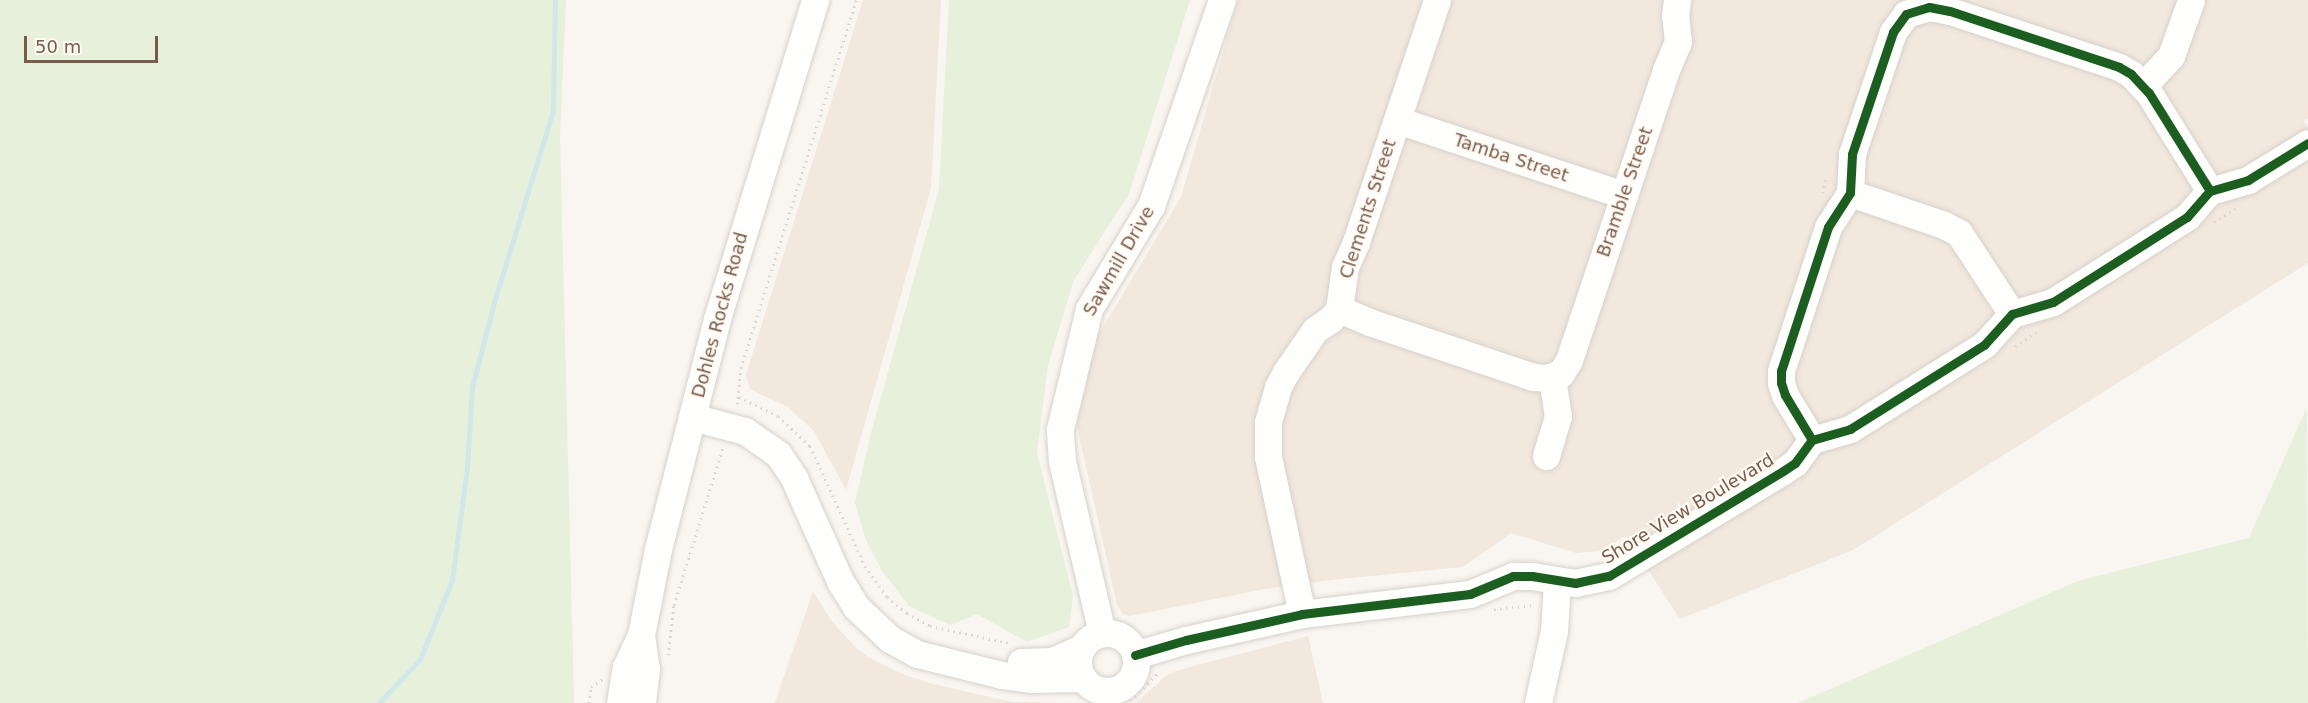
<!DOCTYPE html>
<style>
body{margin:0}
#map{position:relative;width:2308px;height:703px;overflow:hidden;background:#f9f5f0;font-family:"DejaVu Sans",sans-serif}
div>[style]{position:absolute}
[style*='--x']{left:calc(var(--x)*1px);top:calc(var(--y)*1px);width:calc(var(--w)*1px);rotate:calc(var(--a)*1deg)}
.residential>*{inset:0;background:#f2e8de}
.green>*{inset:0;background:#e7f0db}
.stream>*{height:5px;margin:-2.5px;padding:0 2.5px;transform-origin:2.5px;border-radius:2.5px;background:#d0e8ea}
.path>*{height:3px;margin-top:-1.5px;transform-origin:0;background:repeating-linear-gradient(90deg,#dcd5d0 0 1.5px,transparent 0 6px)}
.roads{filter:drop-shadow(0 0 2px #d7d1cb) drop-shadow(0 0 2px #d7d1cb)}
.minor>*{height:27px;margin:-13.5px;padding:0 13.5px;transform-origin:13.5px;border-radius:13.5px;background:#fefefd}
.minor>.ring{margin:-13.5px;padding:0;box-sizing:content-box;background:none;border:27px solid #fefefd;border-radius:50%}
.cycleway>*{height:9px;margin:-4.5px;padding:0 4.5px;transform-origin:4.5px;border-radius:4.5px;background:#1b5e20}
span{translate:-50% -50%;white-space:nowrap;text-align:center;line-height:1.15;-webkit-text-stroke:4.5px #fffaf3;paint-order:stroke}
.street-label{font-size:18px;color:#7a5c4d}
.scale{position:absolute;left:24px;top:36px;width:134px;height:27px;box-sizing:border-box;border:3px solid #7a5c4d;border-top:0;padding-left:8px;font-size:18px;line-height:21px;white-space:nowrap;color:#7a5c4d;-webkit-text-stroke:4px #fffaf3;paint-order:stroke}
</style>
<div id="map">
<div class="residential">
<div style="clip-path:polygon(863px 0,941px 0,931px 188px,846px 490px,814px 431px,788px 407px,750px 389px,746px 375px)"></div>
<div style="clip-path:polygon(1238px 0,2308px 0,2308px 118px,2304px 121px,2308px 128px,2308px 263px,1853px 550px,1680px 619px,1626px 536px,1614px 543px,1612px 550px,1576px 553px,1511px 533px,1463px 567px,1330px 580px,1265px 589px,1129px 616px,1123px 614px,1117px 605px,1077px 427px,1095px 340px,1181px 197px)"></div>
<div style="clip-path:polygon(813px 591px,830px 619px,855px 647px,868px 657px,900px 673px,929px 683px,994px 698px,1012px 702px,1067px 703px,775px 703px)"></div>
<div style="clip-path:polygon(1308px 636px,1323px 703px,1136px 703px,1167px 675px,1179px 670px)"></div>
</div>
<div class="green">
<div style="clip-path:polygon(0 0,566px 0,560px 136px,574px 703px,0 703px)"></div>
<div style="clip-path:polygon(949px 0,1190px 0,1129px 194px,1074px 280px,1048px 365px,1037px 453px,1073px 596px,1069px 627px,1027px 642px,977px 614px,950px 625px,909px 606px,881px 569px,866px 540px,855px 503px,871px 433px,939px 189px)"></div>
<div style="clip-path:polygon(2307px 407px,2308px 703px,1798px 703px,2078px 581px,2249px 538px)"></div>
</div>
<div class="stream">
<div style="--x:379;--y:703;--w:60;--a:-47"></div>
<div style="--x:420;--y:659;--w:85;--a:-67.9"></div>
<div style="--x:452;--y:580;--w:114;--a:-82.4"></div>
<div style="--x:467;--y:467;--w:80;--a:-86.4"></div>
<div style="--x:472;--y:387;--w:91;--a:-75.4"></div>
<div style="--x:495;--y:299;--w:198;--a:-72.9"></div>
<div style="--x:553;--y:110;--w:110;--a:-89"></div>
</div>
<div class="path">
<div style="--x:1822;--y:193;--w:17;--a:-73"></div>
<div style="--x:2214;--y:222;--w:26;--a:-32"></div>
<div style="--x:2015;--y:346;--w:30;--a:-33"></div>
<div style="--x:739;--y:397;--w:43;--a:26"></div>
<div style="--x:778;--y:416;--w:44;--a:43.2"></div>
<div style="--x:810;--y:446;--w:132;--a:65.4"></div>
<div style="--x:865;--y:566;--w:38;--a:55"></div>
<div style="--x:887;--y:597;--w:26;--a:39"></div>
<div style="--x:907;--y:613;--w:26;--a:29"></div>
<div style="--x:930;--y:626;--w:81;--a:12.1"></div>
<div style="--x:737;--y:404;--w:36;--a:-84"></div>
<div style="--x:741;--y:368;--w:386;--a:-72.6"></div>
<div style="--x:1494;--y:609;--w:41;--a:-5.6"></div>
<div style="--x:668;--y:655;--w:50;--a:-83.2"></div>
<div style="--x:674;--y:605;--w:164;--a:-72.7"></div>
<div style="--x:589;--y:703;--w:16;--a:-83"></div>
<div style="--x:591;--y:687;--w:14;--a:-34"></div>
<div style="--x:1125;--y:703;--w:12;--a:-31"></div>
<div style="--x:1135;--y:697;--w:34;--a:-47"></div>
</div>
<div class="roads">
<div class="minor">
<div style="--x:2143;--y:86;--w:41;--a:-47"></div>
<div style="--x:2171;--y:56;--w:59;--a:-70.3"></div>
<div style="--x:1397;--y:120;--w:239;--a:18.3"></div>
<div style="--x:1850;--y:193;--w:99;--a:18.8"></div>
<div style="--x:1944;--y:225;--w:17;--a:28"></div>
<div style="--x:1959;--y:233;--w:97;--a:56.8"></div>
<div style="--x:1339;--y:309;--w:33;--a:23"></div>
<div style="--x:1369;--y:322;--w:173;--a:18.5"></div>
<div style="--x:1533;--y:377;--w:13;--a:4"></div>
<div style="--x:1546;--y:378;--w:16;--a:-18"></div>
<div style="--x:1561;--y:373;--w:15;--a:-58"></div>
<div style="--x:1569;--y:360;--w:306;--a:-71.5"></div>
<div style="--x:1666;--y:70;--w:30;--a:-67"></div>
<div style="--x:1678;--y:42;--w:27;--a:-96"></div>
<div style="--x:1675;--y:15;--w:15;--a:-82"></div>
<div style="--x:692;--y:417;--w:55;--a:14.8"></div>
<div style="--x:745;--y:431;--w:40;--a:34.9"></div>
<div style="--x:778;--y:454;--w:29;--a:56"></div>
<div style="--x:794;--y:478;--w:113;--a:65.9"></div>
<div style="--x:840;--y:581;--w:31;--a:58"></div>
<div style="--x:856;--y:607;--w:47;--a:43.3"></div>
<div style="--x:890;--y:639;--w:31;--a:29"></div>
<div style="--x:917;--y:654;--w:88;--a:13.9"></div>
<div style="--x:1002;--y:675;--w:29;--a:8"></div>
<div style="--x:1031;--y:679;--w:51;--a:-1.1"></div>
<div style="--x:1812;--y:440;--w:52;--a:-121"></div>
<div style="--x:1785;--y:395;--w:13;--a:-108"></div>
<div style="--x:1781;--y:383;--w:12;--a:-90"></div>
<div style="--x:1781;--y:371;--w:151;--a:-71.9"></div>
<div style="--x:1828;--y:227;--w:40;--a:-57.1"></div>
<div style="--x:1850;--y:193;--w:39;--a:-87"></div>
<div style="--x:1852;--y:154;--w:129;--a:-71.4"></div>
<div style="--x:1893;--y:32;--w:22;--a:-54"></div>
<div style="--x:1906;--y:14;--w:24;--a:-17"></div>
<div style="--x:1929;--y:7;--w:21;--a:11"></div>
<div style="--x:1950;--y:11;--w:178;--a:18.3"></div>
<div style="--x:2119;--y:67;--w:14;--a:30"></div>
<div style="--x:2131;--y:74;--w:26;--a:47"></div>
<div style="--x:2149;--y:93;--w:115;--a:58.1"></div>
<div style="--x:1546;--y:456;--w:42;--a:-73.3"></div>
<div style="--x:1558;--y:416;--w:39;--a:-99"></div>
<div style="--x:1302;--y:614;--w:161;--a:-102.2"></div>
<div style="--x:1268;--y:457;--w:35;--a:-90"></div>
<div style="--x:1268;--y:422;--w:36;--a:-74"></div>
<div style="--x:1278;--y:387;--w:17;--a:-62"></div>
<div style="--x:1286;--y:372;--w:51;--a:-55.4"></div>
<div style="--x:1315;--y:330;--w:19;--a:-35"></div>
<div style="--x:1331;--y:319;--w:13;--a:-51"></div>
<div style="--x:1339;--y:309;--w:42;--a:-81.9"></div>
<div style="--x:1345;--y:267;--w:27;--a:-66"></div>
<div style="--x:1356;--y:242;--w:255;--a:-71.5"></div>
<div class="ring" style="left:1078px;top:633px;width:31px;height:31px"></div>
<div style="--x:1102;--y:633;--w:177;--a:-103.1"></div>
<div style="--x:1062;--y:461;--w:32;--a:-94"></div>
<div style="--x:1060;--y:429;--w:123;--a:-76.4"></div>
<div style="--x:1089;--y:309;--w:120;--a:-59"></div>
<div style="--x:1151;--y:206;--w:218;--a:-71"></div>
<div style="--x:641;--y:635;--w:34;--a:82"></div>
<div style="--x:646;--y:669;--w:34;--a:97"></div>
<div style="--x:1135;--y:655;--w:53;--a:-16.4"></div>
<div style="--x:1186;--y:640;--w:119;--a:-12.6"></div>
<div style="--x:1302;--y:614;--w:169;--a:-6.8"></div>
<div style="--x:1470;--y:594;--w:47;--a:-22.7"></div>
<div style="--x:1513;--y:576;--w:19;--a:0"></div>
<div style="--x:1532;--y:576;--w:44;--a:9.2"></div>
<div style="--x:1575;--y:583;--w:35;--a:-12"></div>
<div style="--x:1609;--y:576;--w:203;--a:-31.1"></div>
<div style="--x:1783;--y:471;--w:14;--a:-34"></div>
<div style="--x:1795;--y:463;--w:29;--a:-54"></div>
<div style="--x:1812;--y:440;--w:40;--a:-16"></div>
<div style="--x:1850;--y:429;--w:158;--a:-32.1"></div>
<div style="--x:1984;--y:345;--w:42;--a:-47.9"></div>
<div style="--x:2012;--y:314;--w:43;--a:-16.3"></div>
<div style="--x:2053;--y:302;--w:159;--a:-32.4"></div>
<div style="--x:2187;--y:217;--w:35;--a:-49"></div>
<div style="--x:2210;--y:191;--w:40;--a:-16"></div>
<div style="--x:2248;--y:180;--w:70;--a:-31.7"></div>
<div style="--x:1021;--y:662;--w:31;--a:-2"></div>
<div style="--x:1052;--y:661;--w:32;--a:-24"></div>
<div style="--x:620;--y:703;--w:36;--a:-81"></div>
<div style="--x:626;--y:667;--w:35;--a:-65"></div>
<div style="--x:641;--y:635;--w:88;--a:-78.8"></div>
<div style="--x:658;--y:549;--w:237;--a:-75.6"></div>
<div style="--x:717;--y:319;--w:334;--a:-72.9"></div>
<div style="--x:1538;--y:703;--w:74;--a:-77.5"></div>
<div style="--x:1554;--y:631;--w:49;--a:-86.5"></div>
</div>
</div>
<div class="cycleway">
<div style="--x:1812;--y:440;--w:52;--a:-121"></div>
<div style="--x:1785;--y:395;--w:13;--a:-108"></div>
<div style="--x:1781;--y:383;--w:12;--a:-90"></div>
<div style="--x:1781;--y:371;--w:151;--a:-71.9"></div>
<div style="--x:1828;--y:227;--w:40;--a:-57.1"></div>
<div style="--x:1850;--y:193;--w:39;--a:-87"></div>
<div style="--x:1852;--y:154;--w:129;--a:-71.4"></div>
<div style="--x:1893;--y:32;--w:22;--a:-54"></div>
<div style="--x:1906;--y:14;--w:24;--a:-17"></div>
<div style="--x:1929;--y:7;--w:21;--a:11"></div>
<div style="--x:1950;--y:11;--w:178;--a:18.3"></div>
<div style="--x:2119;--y:67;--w:14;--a:30"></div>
<div style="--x:2131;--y:74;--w:26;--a:47"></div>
<div style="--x:2149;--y:93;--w:115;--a:58.1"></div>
<div style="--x:1135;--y:655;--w:53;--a:-16.4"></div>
<div style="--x:1186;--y:640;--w:119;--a:-12.6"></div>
<div style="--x:1302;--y:614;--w:169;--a:-6.8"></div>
<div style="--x:1470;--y:594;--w:47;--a:-22.7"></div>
<div style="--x:1513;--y:576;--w:19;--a:0"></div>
<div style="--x:1532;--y:576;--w:44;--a:9.2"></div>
<div style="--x:1575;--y:583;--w:35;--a:-12"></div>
<div style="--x:1609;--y:576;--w:203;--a:-31.1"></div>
<div style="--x:1783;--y:471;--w:14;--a:-34"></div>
<div style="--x:1795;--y:463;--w:29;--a:-54"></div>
<div style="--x:1812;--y:440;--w:40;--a:-16"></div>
<div style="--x:1850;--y:429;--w:158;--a:-32.1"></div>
<div style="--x:1984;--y:345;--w:42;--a:-47.9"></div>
<div style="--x:2012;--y:314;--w:43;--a:-16.3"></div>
<div style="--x:2053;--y:302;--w:159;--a:-32.4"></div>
<div style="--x:2187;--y:217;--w:35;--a:-49"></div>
<div style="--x:2210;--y:191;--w:40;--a:-16"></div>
<div style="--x:2248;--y:180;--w:70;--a:-31.7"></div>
</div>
<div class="street-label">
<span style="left:1511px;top:158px;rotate:18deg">Tamba Street</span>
<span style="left:1625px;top:192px;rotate:-71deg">Bramble Street</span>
<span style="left:1368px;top:209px;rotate:-72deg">Clements Street</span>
<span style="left:1119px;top:261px;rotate:-60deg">Sawmill Drive</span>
<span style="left:720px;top:315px;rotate:-75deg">Dohles Rocks Road</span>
<span style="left:1688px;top:509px;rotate:-31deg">Shore View Boulevard</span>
</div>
<div class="scale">50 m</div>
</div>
